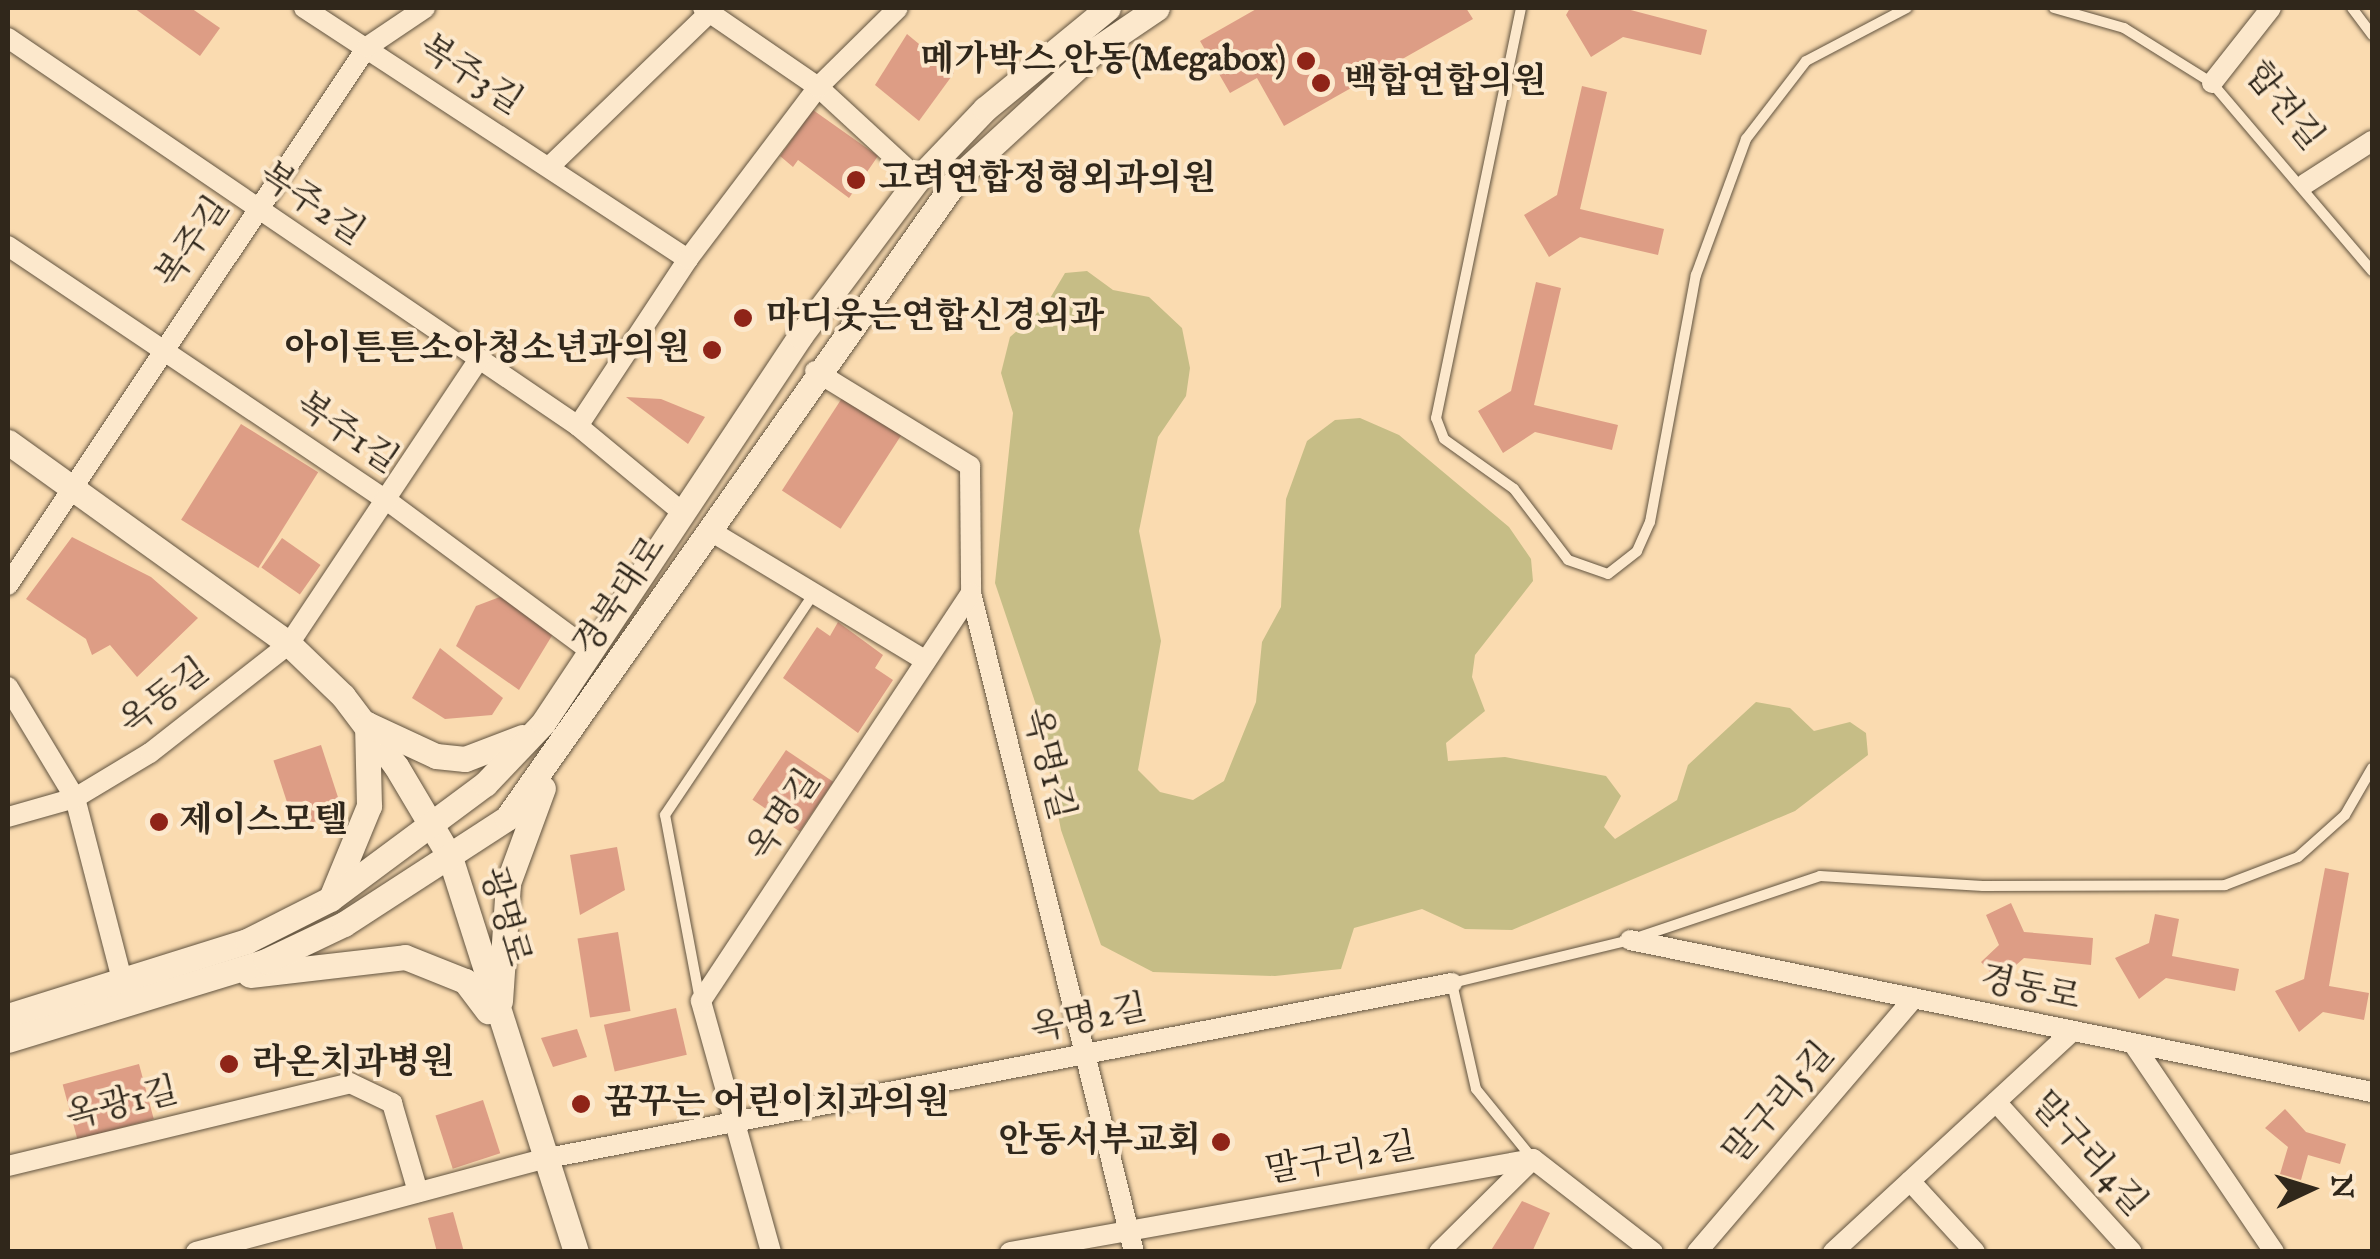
<!DOCTYPE html>
<meta charset="utf-8">
<style>
body{margin:0}
#map{position:relative;width:2380px;height:1259px;overflow:hidden;background:#fadbb0;font-family:"IM FELL English","Noto Serif KR",serif}
div>[style]{position:absolute}
[style*='--x']{left:calc(var(--x)*1px);top:calc(var(--y)*1px);width:calc(var(--w)*1px);rotate:calc(var(--a)*1deg)}
.green>*{inset:0;background:#c6bd86}
.building>*{inset:0;background:#dd9d85;transform-origin:0 0}
.roads{filter:drop-shadow(0 0 2px #625440) drop-shadow(0 0 2px #625440)}
.service>*{height:10px;margin:-5px;padding:0 5px;transform-origin:5px;border-radius:5px;background:#fce8cc}
.minor>*{height:20px;margin:-10px;padding:0 10px;transform-origin:10px;border-radius:10px;background:#fce8cc}
.tertiary>*{height:25px;margin:-12.5px;padding:0 12.5px;transform-origin:12.5px;border-radius:12.5px;background:#fce8cc}
.dots>*{width:28px;height:28px;translate:-50% -50%;box-sizing:border-box;border:5px solid #fce8cc;border-radius:50%}
span{translate:-50% -50%;white-space:nowrap;text-align:center;line-height:1.15;-webkit-text-stroke:8px #fce8cc;paint-order:stroke}
.poi-label{font-size:35px;color:#30271b;font-weight:700}
.right{translate:-100% -50%;text-align:right}
.left{translate:0 -50%;text-align:left}
.street-label{font-size:35px;color:#30271b}
.frame{position:absolute;inset:0;border:10px solid #30271b;pointer-events:none}
.north{position:absolute;left:2260px;top:1139px;width:100px;height:100px;-webkit-text-stroke:8px #fce8cc;paint-order:stroke;rotate:86deg;font-size:28px;font-weight:700;line-height:40px;text-align:center;color:#30271b}
.north::after{content:'';display:block;margin:auto;width:35px;height:45px;background:#30271b;clip-path:polygon(50% 0,100% 100%,50% 72%,0 100%)}
</style>
<div id="map">
<div class="green">
<div style="clip-path:polygon(1087px 271px,1113px 290px,1149px 297px,1182px 328px,1190px 368px,1186px 396px,1158px 437px,1139px 531px,1161px 641px,1138px 770px,1160px 792px,1193px 800px,1224px 781px,1256px 702px,1262px 642px,1281px 607px,1286px 499px,1307px 441px,1335px 420px,1360px 418px,1399px 435px,1509px 527px,1531px 559px,1533px 581px,1475px 655px,1472px 677px,1485px 711px,1446px 743px,1448px 761px,1505px 757px,1606px 776px,1621px 796px,1604px 827px,1615px 839px,1677px 800px,1688px 765px,1756px 702px,1790px 708px,1814px 731px,1850px 722px,1866px 733px,1868px 755px,1795px 811px,1512px 930px,1465px 929px,1422px 909px,1354px 928px,1341px 969px,1275px 976px,1153px 972px,1101px 945px,1061px 830px,1037px 708px,995px 583px,1013px 413px,1001px 373px,1010px 337px,1046px 305px,1065px 273px)"></div>
</div>
<div class="building">
<div style="clip-path:polygon(134px 8px,191px 8px,220px 28px,200px 56px)"></div>
<div style="clip-path:polygon(1258px 8px,1466px 8px,1473px 19px,1284px 126px,1257px 78px,1230px 93px,1200px 41px)"></div>
<div style="clip-path:polygon(1570px 8px,1623px 8px,1707px 30px,1701px 55px,1623px 37px,1591px 57px,1566px 15px)"></div>
<div style="clip-path:polygon(907px 34px,954px 73px,919px 121px,875px 85px)"></div>
<div style="clip-path:polygon(1582px 86px,1607px 92px,1580px 209px,1664px 229px,1658px 255px,1580px 237px,1549px 257px,1524px 215px,1557px 195px)"></div>
<div style="clip-path:polygon(813px 110px,878px 156px,849px 198px,798px 160px,793px 167px,780px 156px)"></div>
<div style="clip-path:polygon(1536px 282px,1561px 288px,1534px 405px,1618px 425px,1612px 450px,1535px 432px,1503px 453px,1478px 411px,1511px 391px)"></div>
<div style="left:844px;top:395px;width:70px;height:114px;rotate:33deg"></div>
<div style="clip-path:polygon(626px 397px,661px 399px,705px 417px,688px 444px)"></div>
<div style="left:241px;top:424px;width:91px;height:113px;rotate:32deg"></div>
<div style="clip-path:polygon(72px 537px,151px 577px,198px 618px,137px 677px,110px 645px,92px 655px,86px 639px,26px 599px)"></div>
<div style="left:282px;top:538px;width:47px;height:36px;rotate:35deg"></div>
<div style="clip-path:polygon(505px 595px,556px 629px,519px 690px,456px 646px,476px 606px)"></div>
<div style="clip-path:polygon(838px 622px,883px 655px,875px 668px,893px 680px,858px 733px,783px 678px,817px 627px,830px 636px)"></div>
<div style="clip-path:polygon(440px 648px,503px 698px,492px 715px,445px 719px,412px 698px)"></div>
<div style="left:321px;top:745px;width:71px;height:50px;rotate:72deg"></div>
<div style="left:786px;top:750px;width:57px;height:60px;rotate:34deg"></div>
<div style="clip-path:polygon(617px 847px,625px 890px,580px 915px,570px 855px)"></div>
<div style="clip-path:polygon(2325px 868px,2349px 873px,2329px 986px,2369px 993px,2364px 1020px,2323px 1012px,2299px 1032px,2275px 991px,2304px 979px)"></div>
<div style="clip-path:polygon(2011px 903px,2024px 932px,2093px 938px,2091px 965px,2024px 958px,1998px 981px,1981px 962px,1999px 945px,1986px 915px)"></div>
<div style="clip-path:polygon(2155px 914px,2179px 919px,2172px 956px,2239px 969px,2235px 991px,2166px 978px,2139px 999px,2115px 958px,2149px 943px)"></div>
<div style="left:618px;top:932px;width:80px;height:41px;rotate:81deg"></div>
<div style="left:676px;top:1008px;width:48px;height:74px;rotate:77deg"></div>
<div style="clip-path:polygon(577px 1029px,587px 1057px,553px 1067px,541px 1038px)"></div>
<div style="left:139px;top:1064px;width:57px;height:79px;rotate:75deg"></div>
<div style="left:483px;top:1100px;width:56px;height:50px;rotate:72deg"></div>
<div style="clip-path:polygon(2285px 1109px,2306px 1132px,2346px 1144px,2340px 1164px,2308px 1155px,2301px 1180px,2280px 1174px,2288px 1147px,2265px 1128px)"></div>
<div style="clip-path:polygon(1522px 1201px,1550px 1213px,1532px 1252px,1490px 1252px)"></div>
<div style="clip-path:polygon(453px 1212px,464px 1252px,437px 1252px,428px 1218px)"></div>
</div>
<div class="roads">
<div class="service">
<div style="--x:1521;--y:8;--w:419;--a:101.7"></div>
<div style="--x:1436;--y:418;--w:22;--a:69"></div>
<div style="--x:1444;--y:439;--w:86;--a:35.5"></div>
<div style="--x:1514;--y:489;--w:89;--a:52.7"></div>
<div style="--x:1568;--y:560;--w:42;--a:19.3"></div>
<div style="--x:1608;--y:574;--w:37;--a:-38"></div>
<div style="--x:1637;--y:551;--w:32;--a:-66"></div>
<div style="--x:1650;--y:522;--w:251;--a:-79.5"></div>
<div style="--x:1696;--y:275;--w:145;--a:-69.8"></div>
<div style="--x:1746;--y:139;--w:98;--a:-52.4"></div>
<div style="--x:1806;--y:61;--w:114;--a:-27.7"></div>
<div style="--x:2054;--y:8;--w:73;--a:15.9"></div>
<div style="--x:2124;--y:28;--w:104;--a:32"></div>
<div style="--x:2212;--y:83;--w:247;--a:49.6"></div>
<div style="--x:2352;--y:8;--w:34;--a:53"></div>
<div style="--x:700;--y:1000;--w:188;--a:-100.7"></div>
<div style="--x:665;--y:815;--w:267;--a:-56.1"></div>
<div style="--x:1532;--y:1158;--w:89;--a:-129.1"></div>
<div style="--x:1476;--y:1089;--w:109;--a:-102.8"></div>
<div style="--x:1452;--y:983;--w:183;--a:-13.6"></div>
<div style="--x:1630;--y:940;--w:200;--a:-18.6"></div>
<div style="--x:1820;--y:876;--w:163;--a:3.5"></div>
<div style="--x:1983;--y:886;--w:242;--a:-0.2"></div>
<div style="--x:2225;--y:885;--w:78;--a:-21"></div>
<div style="--x:2298;--y:857;--w:63;--a:-41.8"></div>
<div style="--x:2345;--y:815;--w:54;--a:-60.1"></div>
</div>
<div class="minor">
<div style="--x:304;--y:8;--w:459;--a:33.2"></div>
<div style="--x:703;--y:8;--w:140;--a:34.5"></div>
<div style="--x:818;--y:87;--w:136;--a:42.6"></div>
<div style="--x:8;--y:38;--w:690;--a:34.24"></div>
<div style="--x:578;--y:426;--w:136;--a:39.6"></div>
<div style="--x:2212;--y:83;--w:95;--a:-51.8"></div>
<div style="--x:549;--y:167;--w:221;--a:-43.9"></div>
<div style="--x:2305;--y:184;--w:80;--a:-32.7"></div>
<div style="--x:8;--y:246;--w:454;--a:33.9"></div>
<div style="--x:385;--y:499;--w:257;--a:36.5"></div>
<div style="--x:815;--y:371;--w:182;--a:31.5"></div>
<div style="--x:970;--y:466;--w:127;--a:89.5"></div>
<div style="--x:971;--y:593;--w:679;--a:76.11"></div>
<div style="--x:578;--y:426;--w:200;--a:-56.6"></div>
<div style="--x:688;--y:259;--w:216;--a:-52.9"></div>
<div style="--x:818;--y:87;--w:112;--a:-44.6"></div>
<div style="--x:709;--y:530;--w:253;--a:31.1"></div>
<div style="--x:8;--y:585;--w:647;--a:-56.29"></div>
<div style="--x:367;--y:47;--w:70;--a:-33.9"></div>
<div style="--x:8;--y:687;--w:130;--a:58.9"></div>
<div style="--x:75;--y:798;--w:191;--a:75.5"></div>
<div style="--x:8;--y:817;--w:70;--a:-15.8"></div>
<div style="--x:75;--y:798;--w:87;--a:-31"></div>
<div style="--x:150;--y:753;--w:177;--a:-38.1"></div>
<div style="--x:289;--y:644;--w:343;--a:-56.3"></div>
<div style="--x:1630;--y:940;--w:757;--a:11.58"></div>
<div style="--x:2134;--y:1045;--w:250;--a:55.9"></div>
<div style="--x:1996;--y:1102;--w:202;--a:47.8"></div>
<div style="--x:8;--y:1166;--w:352;--a:-13.6"></div>
<div style="--x:350;--y:1083;--w:47;--a:25.5"></div>
<div style="--x:392;--y:1103;--w:93;--a:73.7"></div>
<div style="--x:1910;--y:1181;--w:96;--a:47.5"></div>
<div style="--x:196;--y:1252;--w:359;--a:-15"></div>
<div style="--x:543;--y:1159;--w:926;--a:-10.96"></div>
<div style="--x:771;--y:1252;--w:261;--a:-105.6"></div>
<div style="--x:701;--y:1001;--w:489;--a:-56.5"></div>
<div style="--x:1010;--y:1252;--w:531;--a:-10.08"></div>
<div style="--x:1533;--y:1159;--w:152;--a:37.8"></div>
<div style="--x:1439;--y:1252;--w:132;--a:-44.7"></div>
<div style="--x:1697;--y:1252;--w:333;--a:-49.5"></div>
<div style="--x:1833;--y:1252;--w:324;--a:-42.7"></div>
</div>
<div class="tertiary">
<div style="--x:8;--y:442;--w:346;--a:35.7"></div>
<div style="--x:289;--y:644;--w:75;--a:43.9"></div>
<div style="--x:343;--y:696;--w:88;--a:52.9"></div>
<div style="--x:396;--y:766;--w:106;--a:59.3"></div>
<div style="--x:450;--y:857;--w:415;--a:72.3"></div>
<div style="--x:331;--y:898;--w:100;--a:-67.6"></div>
<div style="--x:369;--y:806;--w:82;--a:-91.4"></div>
<div style="--x:367;--y:724;--w:76;--a:24.9"></div>
<div style="--x:436;--y:756;--w:29;--a:6"></div>
<div style="--x:465;--y:759;--w:61;--a:-21.1"></div>
<div style="--x:250;--y:975;--w:156;--a:-6.6"></div>
<div style="--x:405;--y:957;--w:65;--a:21.8"></div>
<div style="--x:465;--y:981;--w:38;--a:53"></div>
<div style="--x:500;--y:1001;--w:118;--a:-86.1"></div>
<div style="--x:508;--y:883;--w:101;--a:-69.8"></div>
<div style="--x:8;--y:1016;--w:250;--a:-17.4"></div>
<div style="--x:247;--y:941;--w:93;--a:-26.8"></div>
<div style="--x:330;--y:899;--w:193;--a:-36.6"></div>
<div style="--x:485;--y:784;--w:84;--a:-46.4"></div>
<div style="--x:543;--y:723;--w:465;--a:-56.4"></div>
<div style="--x:800;--y:336;--w:196;--a:-53.1"></div>
<div style="--x:918;--y:179;--w:97;--a:-46.3"></div>
<div style="--x:985;--y:109;--w:159;--a:-39.4"></div>
<div style="--x:8;--y:1040;--w:270;--a:-17"></div>
<div style="--x:266;--y:961;--w:86;--a:-25.4"></div>
<div style="--x:344;--y:924;--w:194;--a:-33"></div>
<div style="--x:507;--y:818;--w:785;--a:-54.85"></div>
<div style="--x:959;--y:176;--w:189;--a:-42.6"></div>
<div style="--x:1098;--y:48;--w:71;--a:-34.1"></div>
</div>
</div>
<div class="dots">
<div style="left:1306px;top:61px;background:#8f2418"></div>
<div style="left:1321px;top:83px;background:#8f2418"></div>
<div style="left:856px;top:180px;background:#8f2418"></div>
<div style="left:743px;top:318px;background:#8f2418"></div>
<div style="left:712px;top:350px;background:#8f2418"></div>
<div style="left:159px;top:822px;background:#8f2418"></div>
<div style="left:229px;top:1064px;background:#8f2418"></div>
<div style="left:581px;top:1104px;background:#8f2418"></div>
<div style="left:1221px;top:1142px;background:#8f2418"></div>
</div>
<div class="poi-label">
<span class="right" style="left:1286px;top:61px">메가박스 안동(Megabox)</span>
<span class="left" style="left:1344px;top:83px">백합연합의원</span>
<span class="left" style="left:878px;top:180px">고려연합정형외과의원</span>
<span class="left" style="left:766px;top:318px">마디웃는연합신경외과</span>
<span class="right" style="left:690px;top:350px">아이튼튼소아청소년과의원</span>
<span class="left" style="left:179px;top:822px">제이스모텔</span>
<span class="left" style="left:252px;top:1064px">라온치과병원</span>
<span class="left" style="left:604px;top:1104px">꿈꾸는 어린이치과의원</span>
<span class="right" style="left:1201px;top:1142px">안동서부교회</span>
</div>
<div class="street-label">
<span style="left:470px;top:76px;rotate:33deg">복주3길</span>
<span style="left:2283px;top:107px;rotate:51deg">합전길</span>
<span style="left:311px;top:205px;rotate:34deg">복주2길</span>
<span style="left:194px;top:243px;rotate:-56deg">복주길</span>
<span style="left:346px;top:434px;rotate:34deg">복주1길</span>
<span style="left:621px;top:597px;rotate:-56deg">경북대로</span>
<span style="left:165px;top:698px;rotate:-37deg">옥동길</span>
<span style="left:1047px;top:764px;rotate:76deg">옥명1길</span>
<span style="left:785px;top:816px;rotate:-56deg">옥명길</span>
<span style="left:504px;top:917px;rotate:74deg">광명로</span>
<span style="left:2030px;top:990px;rotate:12deg">경동로</span>
<span style="left:1089px;top:1020px;rotate:-11deg">옥명2길</span>
<span style="left:1780px;top:1104px;rotate:-49deg">말구리5길</span>
<span style="left:122px;top:1105px;rotate:-14deg">옥광1길</span>
<span style="left:2088px;top:1155px;rotate:48deg">말구리4길</span>
<span style="left:1341px;top:1160px;rotate:-10deg">말구리2길</span>
</div>
<div class="frame"></div>
<div class="north">N</div>
</div>
